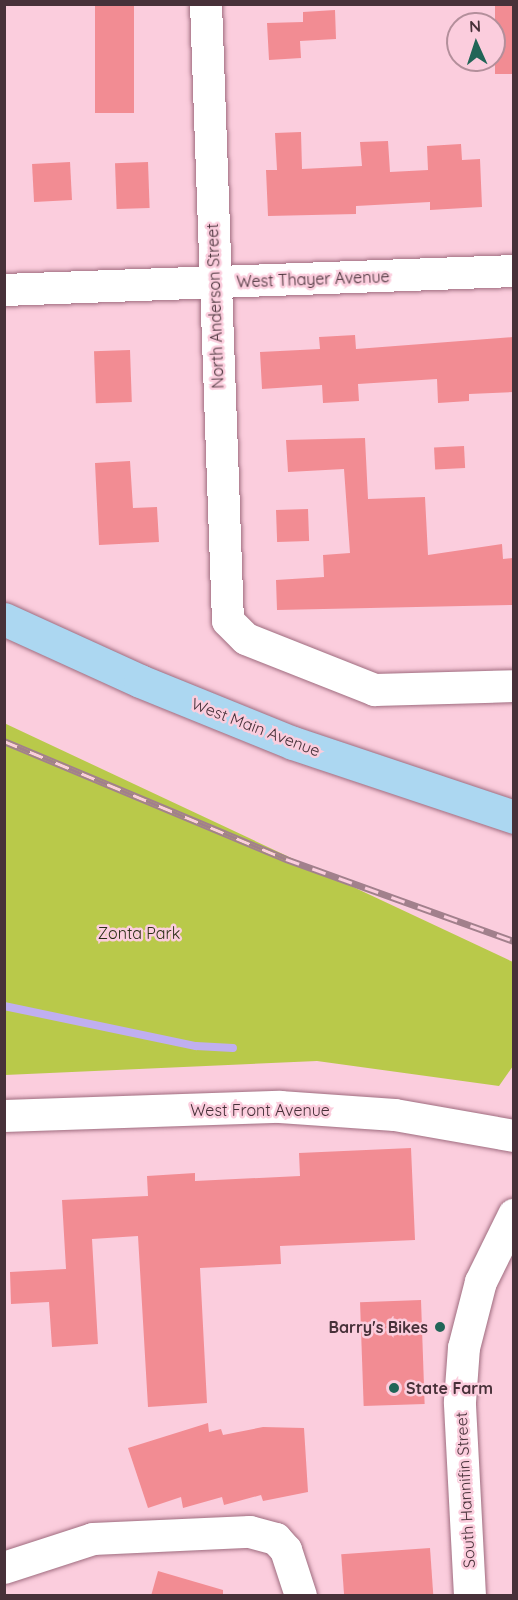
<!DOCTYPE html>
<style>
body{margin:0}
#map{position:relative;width:518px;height:1600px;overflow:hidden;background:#fbcddd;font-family:Quicksand,sans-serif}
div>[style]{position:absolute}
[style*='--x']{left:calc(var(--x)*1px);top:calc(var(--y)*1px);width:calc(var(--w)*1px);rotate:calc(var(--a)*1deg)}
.green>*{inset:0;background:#b9c94a}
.stream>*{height:8px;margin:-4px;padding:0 4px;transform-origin:4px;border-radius:4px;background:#c0aff0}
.building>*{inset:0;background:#f28c93;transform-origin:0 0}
.roads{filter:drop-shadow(0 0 2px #9f6c7f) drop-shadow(0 0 2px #9f6c7f)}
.minor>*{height:32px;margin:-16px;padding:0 16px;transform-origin:16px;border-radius:16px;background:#fff}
.major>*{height:33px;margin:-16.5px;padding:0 16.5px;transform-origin:16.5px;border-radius:16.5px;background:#acd7f1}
.rail>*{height:7px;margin-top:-3.5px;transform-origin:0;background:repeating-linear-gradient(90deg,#fbcddd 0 14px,#a2808c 0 28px);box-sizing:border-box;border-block:2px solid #a2808c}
.dots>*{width:16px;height:16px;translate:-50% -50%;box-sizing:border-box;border:3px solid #fbcddd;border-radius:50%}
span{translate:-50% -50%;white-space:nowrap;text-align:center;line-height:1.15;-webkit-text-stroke:5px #fbcddd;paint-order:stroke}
.street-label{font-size:16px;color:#473139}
.park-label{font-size:16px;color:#2b2e18}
.poi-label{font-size:16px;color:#473139;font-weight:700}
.right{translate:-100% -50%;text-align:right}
.left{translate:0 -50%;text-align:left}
.frame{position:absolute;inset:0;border:6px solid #473139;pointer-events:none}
.north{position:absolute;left:446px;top:12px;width:60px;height:60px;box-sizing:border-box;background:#fbcddd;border:2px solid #b38f9b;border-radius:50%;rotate:357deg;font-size:16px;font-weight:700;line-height:24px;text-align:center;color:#473139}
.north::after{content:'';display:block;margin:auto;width:21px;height:27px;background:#216557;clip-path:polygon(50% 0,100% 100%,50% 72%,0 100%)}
</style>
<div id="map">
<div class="green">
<div style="clip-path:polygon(4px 723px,513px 962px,513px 1066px,499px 1086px,317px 1061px,5px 1075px)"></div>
</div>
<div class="stream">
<div style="--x:4;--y:1006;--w:196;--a:11.8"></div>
<div style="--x:196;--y:1046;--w:37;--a:3"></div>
</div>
<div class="building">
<div style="left:95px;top:4px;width:39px;height:109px"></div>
<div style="left:495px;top:4px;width:18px;height:70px"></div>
<div style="clip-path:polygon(335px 10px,336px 39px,300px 41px,301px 58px,269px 60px,267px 23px,303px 22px,303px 12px)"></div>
<div style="clip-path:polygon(301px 132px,302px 169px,362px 166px,360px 142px,388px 141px,390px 172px,428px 170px,427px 146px,461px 144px,462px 160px,480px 159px,482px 207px,430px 210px,430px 202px,356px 206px,356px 214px,268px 216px,266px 170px,277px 170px,275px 133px)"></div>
<div style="left:70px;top:162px;width:38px;height:38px;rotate:87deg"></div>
<div style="left:148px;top:162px;width:46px;height:33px;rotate:88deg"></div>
<div style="clip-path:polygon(355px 335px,356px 349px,513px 337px,513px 392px,469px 394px,469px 401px,438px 403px,437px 379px,358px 384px,359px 401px,323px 403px,322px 385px,262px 389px,260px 352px,320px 349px,319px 337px)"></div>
<div style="left:130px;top:350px;width:52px;height:36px;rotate:88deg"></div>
<div style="clip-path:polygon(365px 438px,368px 499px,425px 497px,428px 555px,502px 544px,503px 559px,513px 558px,513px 605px,277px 610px,276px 580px,324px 577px,323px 555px,350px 553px,344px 469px,288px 472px,286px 440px)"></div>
<div style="left:464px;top:446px;width:22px;height:30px;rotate:87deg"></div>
<div style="clip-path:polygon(130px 461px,133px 508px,157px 507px,159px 542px,99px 545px,95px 463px)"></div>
<div style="left:308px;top:509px;width:32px;height:32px;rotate:88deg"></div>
<div style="clip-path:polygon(411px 1148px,415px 1240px,280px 1246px,281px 1264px,200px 1268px,207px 1403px,148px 1407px,138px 1236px,92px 1239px,98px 1344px,52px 1347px,49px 1302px,11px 1304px,10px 1272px,66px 1269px,62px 1200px,148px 1196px,147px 1176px,195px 1173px,195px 1181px,300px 1176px,299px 1153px)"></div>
<div style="left:421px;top:1300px;width:104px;height:61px;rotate:88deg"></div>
<div style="clip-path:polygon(208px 1423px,209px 1432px,221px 1429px,223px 1435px,263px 1427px,304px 1428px,308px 1492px,263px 1501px,261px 1495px,224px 1505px,222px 1497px,183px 1508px,181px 1497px,148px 1508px,128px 1448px)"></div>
<div style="left:430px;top:1548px;width:46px;height:89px;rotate:86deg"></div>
<div style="clip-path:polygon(158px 1571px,223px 1590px,223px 1596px,151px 1596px)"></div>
</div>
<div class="roads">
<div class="minor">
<div style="--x:206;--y:4;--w:617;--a:87.96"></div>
<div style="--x:228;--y:621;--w:25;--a:45"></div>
<div style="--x:246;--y:639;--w:139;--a:21.6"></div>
<div style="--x:375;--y:690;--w:139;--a:-1.6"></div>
<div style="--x:4;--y:290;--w:510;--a:-2.13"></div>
<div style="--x:4;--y:1116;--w:276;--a:-1.9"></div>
<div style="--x:280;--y:1107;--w:115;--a:4"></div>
<div style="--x:395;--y:1115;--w:121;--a:10"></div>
<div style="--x:4;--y:1568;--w:94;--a:-18"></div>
<div style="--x:93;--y:1539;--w:157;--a:-2.6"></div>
<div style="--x:250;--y:1532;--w:27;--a:15"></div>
<div style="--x:276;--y:1539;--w:15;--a:48"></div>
<div style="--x:286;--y:1550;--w:48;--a:71.9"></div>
<div style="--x:470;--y:1596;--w:194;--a:-93"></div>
<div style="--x:460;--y:1402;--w:54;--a:-85.8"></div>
<div style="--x:464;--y:1348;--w:68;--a:-75.6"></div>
<div style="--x:481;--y:1282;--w:75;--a:-63.8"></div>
</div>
<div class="major">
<div style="--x:4;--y:619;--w:149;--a:24.5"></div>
<div style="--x:140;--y:681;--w:165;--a:22.1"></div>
<div style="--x:293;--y:743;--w:233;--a:18.5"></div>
</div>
</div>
<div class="rail">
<div style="--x:4;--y:741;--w:306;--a:22.7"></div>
<div style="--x:286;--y:859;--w:242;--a:19.8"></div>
</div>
<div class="dots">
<div style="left:440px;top:1327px;background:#216557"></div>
<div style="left:394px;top:1388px;background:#216557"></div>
</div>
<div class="street-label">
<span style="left:313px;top:279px;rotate:-2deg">West Thayer Avenue</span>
<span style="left:215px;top:306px;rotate:-92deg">North Anderson Street</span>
<span style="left:256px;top:727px;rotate:21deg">West Main Avenue</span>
<span style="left:260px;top:1110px">West Front Avenue</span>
<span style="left:465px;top:1490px;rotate:-93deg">South Hannifin Street</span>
</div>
<div class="park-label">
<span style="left:139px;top:933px">Zonta Park</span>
</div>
<div class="poi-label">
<span class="right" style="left:428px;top:1327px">Barry's Bikes</span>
<span class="left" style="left:406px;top:1388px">State Farm</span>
</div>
<div class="frame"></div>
<div class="north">N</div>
</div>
